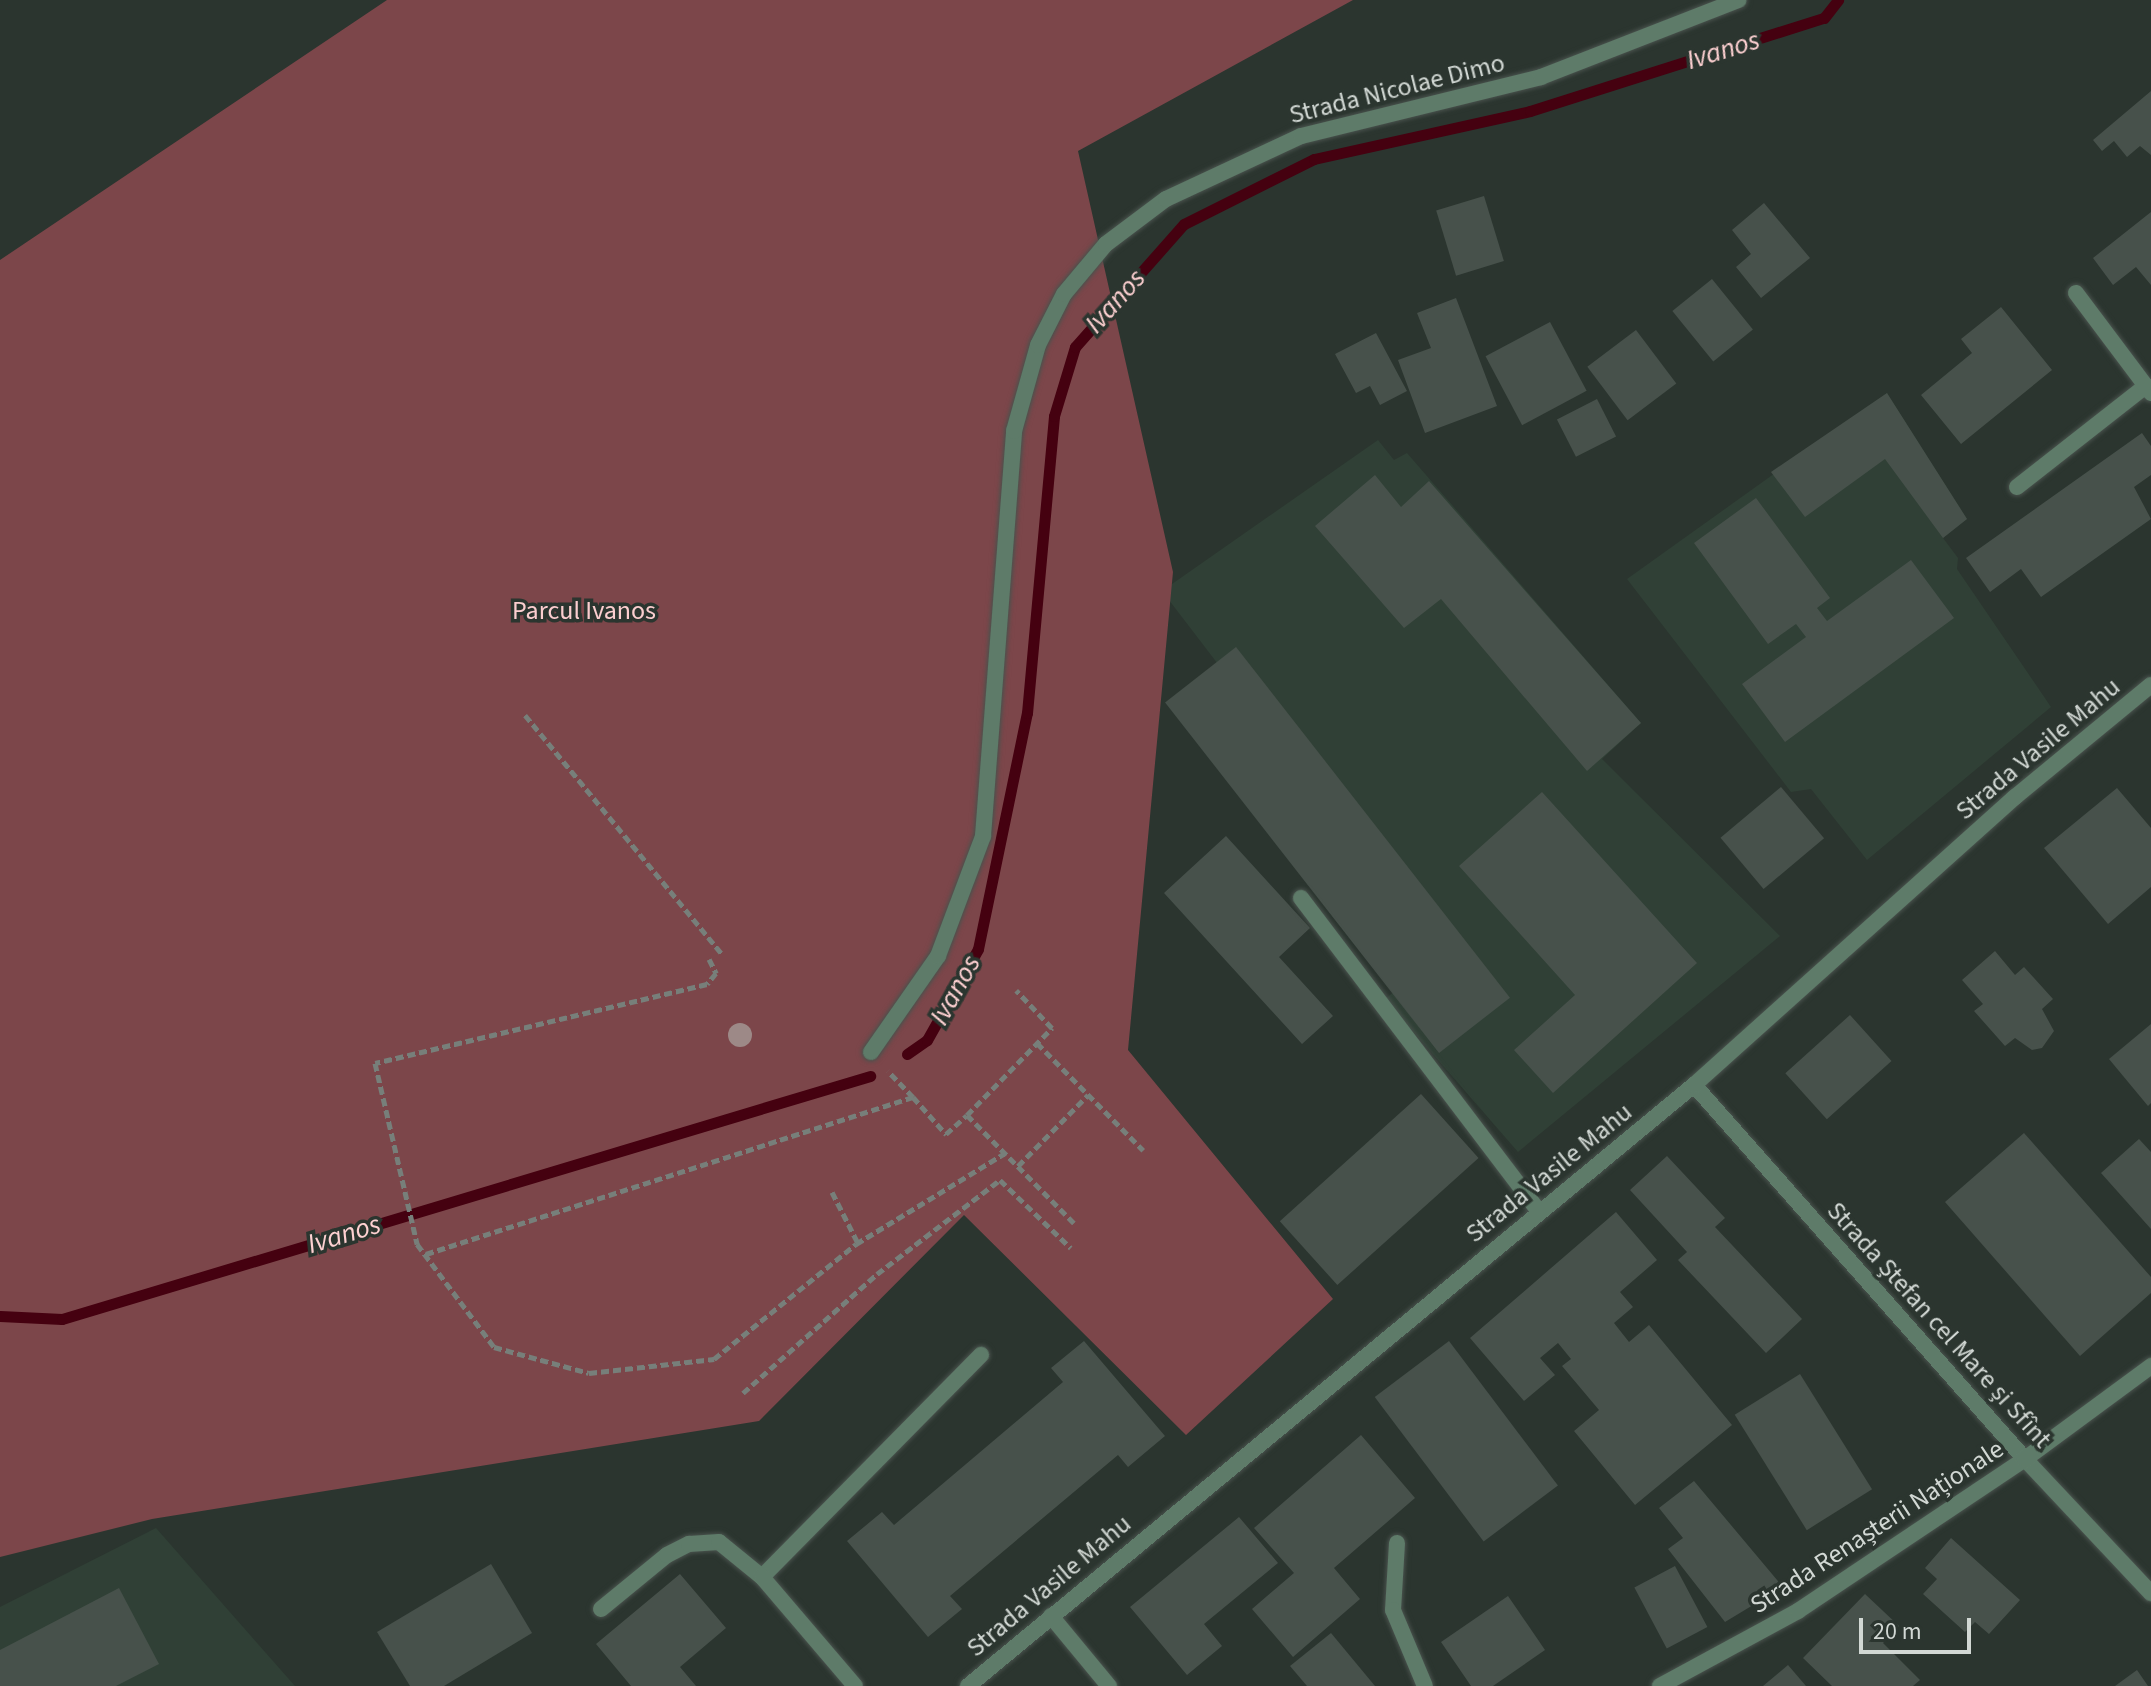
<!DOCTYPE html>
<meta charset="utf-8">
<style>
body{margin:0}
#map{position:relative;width:2151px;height:1686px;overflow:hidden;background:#2b352f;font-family:"Source Sans 3",sans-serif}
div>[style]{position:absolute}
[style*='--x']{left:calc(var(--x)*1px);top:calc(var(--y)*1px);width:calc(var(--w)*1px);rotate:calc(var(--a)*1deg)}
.built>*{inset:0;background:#304036}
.green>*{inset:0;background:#7c464a}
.stream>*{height:11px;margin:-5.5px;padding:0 5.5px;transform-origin:5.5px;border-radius:5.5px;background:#450110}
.building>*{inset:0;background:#47514b;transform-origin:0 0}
.path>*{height:5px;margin-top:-2.5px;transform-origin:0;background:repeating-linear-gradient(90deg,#777f7a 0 8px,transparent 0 12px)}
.roads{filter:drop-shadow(0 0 2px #49524d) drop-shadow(0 0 2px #49524d)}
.lane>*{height:16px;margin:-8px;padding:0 8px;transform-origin:8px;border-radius:8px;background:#5e7b69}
.street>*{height:16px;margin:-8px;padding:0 8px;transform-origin:8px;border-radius:8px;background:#5e7b69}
.trees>*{width:24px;height:24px;margin:-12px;border-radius:50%;background:#9d8987}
span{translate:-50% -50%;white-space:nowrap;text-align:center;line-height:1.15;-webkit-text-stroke:7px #2b352f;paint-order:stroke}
.street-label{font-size:26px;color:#d2d8d4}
.park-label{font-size:26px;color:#fbcecf}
.water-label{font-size:28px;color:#fed1d2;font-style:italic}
.scale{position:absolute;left:1859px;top:1618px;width:112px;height:36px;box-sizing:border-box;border:4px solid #d2d8d4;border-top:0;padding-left:10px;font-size:24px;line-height:28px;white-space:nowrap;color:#d2d8d4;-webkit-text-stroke:6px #2b352f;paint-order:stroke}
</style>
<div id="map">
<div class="built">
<div style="clip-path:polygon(1887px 393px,1967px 519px,1943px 538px,1958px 558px,1957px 569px,2051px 707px,1867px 860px,1811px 789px,1791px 792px,1627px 579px)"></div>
<div style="clip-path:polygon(1378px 440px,1394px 460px,1407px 453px,1641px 723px,1602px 759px,1780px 936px,1518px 1152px,1385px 999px,1414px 976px,1409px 914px,1162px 591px)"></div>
<div style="clip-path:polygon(156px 1528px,295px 1686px,0 1686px,0 1607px)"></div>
</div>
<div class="green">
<div style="clip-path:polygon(387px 0,1353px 0,1078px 151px,1173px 572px,1128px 1050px,1333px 1299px,1186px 1435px,964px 1215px,759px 1421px,152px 1519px,0 1557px,0 260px)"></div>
</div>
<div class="stream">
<div style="--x:907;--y:1054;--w:24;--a:-35"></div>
<div style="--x:927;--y:1040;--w:104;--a:-60.7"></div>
<div style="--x:978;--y:949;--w:241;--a:-78.3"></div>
<div style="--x:1027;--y:713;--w:298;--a:-84.8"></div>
<div style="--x:1054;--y:416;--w:72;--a:-73.1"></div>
<div style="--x:1075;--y:347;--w:164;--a:-48.5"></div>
<div style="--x:1184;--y:224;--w:145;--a:-26.6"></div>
<div style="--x:1314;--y:159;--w:221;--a:-12.5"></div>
<div style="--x:1530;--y:111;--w:308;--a:-17.6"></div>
<div style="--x:1824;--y:18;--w:23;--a:-52"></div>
<div style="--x:0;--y:1316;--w:62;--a:2.8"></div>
<div style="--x:62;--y:1319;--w:844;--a:-16.74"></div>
</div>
<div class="building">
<div style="clip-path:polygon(2151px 91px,2151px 155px,2140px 146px,2127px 157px,2114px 141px,2102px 151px,2093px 140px)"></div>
<div style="left:1484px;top:196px;width:68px;height:50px;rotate:73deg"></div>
<div style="clip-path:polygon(1764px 203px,1810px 258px,1761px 298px,1736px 267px,1751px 254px,1732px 230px)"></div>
<div style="clip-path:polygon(2151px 212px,2151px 285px,2136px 267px,2113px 285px,2093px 258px)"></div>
<div style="left:1712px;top:279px;width:65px;height:51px;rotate:51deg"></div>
<div style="clip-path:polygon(1456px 298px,1497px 406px,1425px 433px,1398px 360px,1431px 348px,1417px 313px)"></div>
<div style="clip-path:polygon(2001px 307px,2052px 370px,1961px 444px,1921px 395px,1972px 353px,1961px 339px)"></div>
<div style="left:1550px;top:322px;width:78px;height:73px;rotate:62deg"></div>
<div style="left:1636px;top:330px;width:67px;height:61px;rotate:53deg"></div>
<div style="clip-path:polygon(1376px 333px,1407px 391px,1380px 405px,1370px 386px,1356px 393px,1335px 354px)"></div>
<div style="clip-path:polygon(1887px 393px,1967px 519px,1943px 538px,1885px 459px,1805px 517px,1771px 472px)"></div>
<div style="left:1597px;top:399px;width:42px;height:45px;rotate:63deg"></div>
<div style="clip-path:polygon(2142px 433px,2151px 446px,2151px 475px,2134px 487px,2151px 519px,2041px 597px,2021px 569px,1990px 592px,1966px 558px)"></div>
<div style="clip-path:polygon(1375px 475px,1401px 507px,1429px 481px,1641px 723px,1587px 771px,1441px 599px,1404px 628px,1315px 526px)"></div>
<div style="clip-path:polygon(1756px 498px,1830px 598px,1817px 608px,1827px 621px,1911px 560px,1954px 618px,1785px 742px,1742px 684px,1806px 637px,1796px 624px,1768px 644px,1694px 543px)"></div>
<div style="left:1236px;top:647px;width:445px;height:90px;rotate:52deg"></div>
<div style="left:1781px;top:787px;width:67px;height:79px;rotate:50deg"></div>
<div style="clip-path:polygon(2117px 788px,2151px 828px,2151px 887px,2108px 924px,2044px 848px)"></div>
<div style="clip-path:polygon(1542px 792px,1697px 963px,1553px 1093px,1514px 1050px,1575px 995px,1459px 866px)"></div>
<div style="clip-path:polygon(1226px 836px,1310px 928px,1279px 957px,1333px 1016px,1302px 1044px,1164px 893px)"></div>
<div style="clip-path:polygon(1995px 951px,2015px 975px,2024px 967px,2053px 999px,2042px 1009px,2054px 1031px,2042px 1048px,2032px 1050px,2015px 1038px,2005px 1046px,1974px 1011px,1983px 1004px,1962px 980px)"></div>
<div style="left:1850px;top:1015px;width:62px;height:87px;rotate:48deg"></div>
<div style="clip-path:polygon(2151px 1024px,2151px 1103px,2148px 1106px,2109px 1059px)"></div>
<div style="left:1421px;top:1094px;width:86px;height:190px;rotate:48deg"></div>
<div style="clip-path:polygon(2024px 1133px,2151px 1277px,2151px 1293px,2080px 1356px,1945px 1202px)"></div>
<div style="clip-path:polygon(2139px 1139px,2151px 1152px,2151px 1229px,2101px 1173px)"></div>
<div style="clip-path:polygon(1667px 1156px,1725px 1218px,1715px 1227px,1802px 1319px,1766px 1353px,1678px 1260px,1687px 1252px,1630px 1190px)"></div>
<div style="clip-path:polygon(1616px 1212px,1657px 1260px,1620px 1292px,1633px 1307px,1614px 1323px,1629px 1342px,1649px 1325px,1732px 1425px,1635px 1505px,1574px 1431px,1599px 1410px,1562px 1366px,1571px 1359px,1558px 1343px,1540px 1358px,1555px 1375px,1524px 1401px,1470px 1338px)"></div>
<div style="clip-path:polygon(1084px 1341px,1165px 1436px,1128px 1467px,1118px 1455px,950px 1596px,962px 1609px,928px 1637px,847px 1541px,882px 1512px,894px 1525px,1063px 1382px,1051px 1368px)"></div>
<div style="left:1449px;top:1341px;width:181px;height:93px;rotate:53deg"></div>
<div style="left:1800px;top:1374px;width:136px;height:77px;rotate:58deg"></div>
<div style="clip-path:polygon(1361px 1435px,1415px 1498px,1334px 1568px,1360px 1599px,1293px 1657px,1252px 1609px,1294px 1573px,1254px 1528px)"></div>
<div style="clip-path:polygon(1694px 1481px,1783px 1587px,1725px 1622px,1668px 1549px,1683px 1538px,1659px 1508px)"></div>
<div style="clip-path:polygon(1239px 1517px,1278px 1563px,1204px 1624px,1222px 1646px,1187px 1675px,1130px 1607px)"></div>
<div style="clip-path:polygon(1951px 1538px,2020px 1600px,1989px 1634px,1975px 1622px,1965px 1632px,1923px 1594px,1937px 1579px,1925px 1568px)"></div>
<div style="clip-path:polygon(491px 1564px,532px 1633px,444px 1686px,410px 1686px,377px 1632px)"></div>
<div style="left:1675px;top:1566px;width:69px;height:46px;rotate:62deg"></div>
<div style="clip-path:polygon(680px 1574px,726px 1628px,680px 1667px,696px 1686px,631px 1686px,596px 1644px)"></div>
<div style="clip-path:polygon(119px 1588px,159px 1664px,116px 1686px,0 1686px,0 1650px)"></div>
<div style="clip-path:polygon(1865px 1594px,1899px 1626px,1883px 1643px,1920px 1680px,1913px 1686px,1832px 1686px,1803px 1658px)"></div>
<div style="clip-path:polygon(1508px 1596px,1545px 1650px,1493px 1686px,1471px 1686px,1441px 1642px)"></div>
<div style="clip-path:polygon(1331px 1633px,1375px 1686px,1307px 1686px,1290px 1666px)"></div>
<div style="clip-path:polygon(1788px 1665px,1806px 1686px,1763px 1686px)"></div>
<div style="clip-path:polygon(2137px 1670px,2148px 1686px,2115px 1686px)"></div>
</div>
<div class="path">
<div style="--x:525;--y:715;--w:311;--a:50.5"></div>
<div style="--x:709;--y:959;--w:16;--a:63"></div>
<div style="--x:716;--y:973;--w:14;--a:129"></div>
<div style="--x:707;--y:984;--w:341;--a:166.6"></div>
<div style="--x:375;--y:1063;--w:186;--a:76.9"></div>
<div style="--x:417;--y:1244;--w:129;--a:53.2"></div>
<div style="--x:494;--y:1347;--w:98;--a:15.3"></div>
<div style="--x:589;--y:1373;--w:126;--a:-6.4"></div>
<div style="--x:714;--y:1359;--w:183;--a:-39"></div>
<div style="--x:856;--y:1244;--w:175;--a:-31.4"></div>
<div style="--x:1037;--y:1043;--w:151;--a:45.3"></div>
<div style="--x:913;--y:1097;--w:50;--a:48.3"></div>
<div style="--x:946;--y:1134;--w:28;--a:-42"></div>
<div style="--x:967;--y:1115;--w:152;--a:45.3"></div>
<div style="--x:967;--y:1115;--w:122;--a:-45.7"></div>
<div style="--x:1052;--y:1028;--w:52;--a:-133.5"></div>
<div style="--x:1018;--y:1166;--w:100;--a:-45.4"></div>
<div style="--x:832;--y:1192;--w:57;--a:63"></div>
<div style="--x:426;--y:1254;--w:512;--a:-17.87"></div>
<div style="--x:913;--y:1097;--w:36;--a:-134"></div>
<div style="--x:743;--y:1393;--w:179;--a:-41.6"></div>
<div style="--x:877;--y:1274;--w:155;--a:-37.4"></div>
<div style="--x:1000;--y:1180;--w:98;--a:43.8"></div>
</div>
<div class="roads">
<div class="lane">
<div style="--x:2017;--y:487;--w:164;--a:-38.1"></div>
<div style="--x:1301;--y:898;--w:393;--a:52.8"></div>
<div style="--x:1397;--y:1543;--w:67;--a:93.4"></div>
<div style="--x:1393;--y:1610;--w:82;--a:67.2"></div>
<div style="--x:762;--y:1577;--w:312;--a:-45.4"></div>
<div style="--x:601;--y:1609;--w:85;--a:-39.3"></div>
<div style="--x:667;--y:1555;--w:25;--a:-27"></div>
<div style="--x:689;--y:1544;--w:30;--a:-4"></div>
<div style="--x:719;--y:1542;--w:55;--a:39.1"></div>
<div style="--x:762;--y:1577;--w:143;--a:49.5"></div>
<div style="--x:1051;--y:1616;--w:91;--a:50.4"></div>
</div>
<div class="street">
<div style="--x:2076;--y:293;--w:125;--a:53.1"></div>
<div style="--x:871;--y:1052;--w:117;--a:-55.1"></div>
<div style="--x:938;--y:956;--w:128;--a:-69.4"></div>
<div style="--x:983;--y:836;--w:406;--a:-85.6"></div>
<div style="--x:1014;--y:431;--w:89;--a:-74.4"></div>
<div style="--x:1038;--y:345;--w:57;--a:-63"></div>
<div style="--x:1064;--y:294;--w:65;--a:-50"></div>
<div style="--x:1106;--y:244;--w:75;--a:-36.9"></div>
<div style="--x:1166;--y:199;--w:149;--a:-25"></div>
<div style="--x:1301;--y:136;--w:247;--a:-13.8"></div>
<div style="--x:1541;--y:77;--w:212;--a:-21.3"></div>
<div style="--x:1694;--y:1085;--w:499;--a:48.5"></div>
<div style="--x:2025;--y:1459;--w:184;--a:46.8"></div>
<div style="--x:968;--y:1686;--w:942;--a:-39.62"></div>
<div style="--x:1694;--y:1085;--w:431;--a:-41.9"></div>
<div style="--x:2015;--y:797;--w:176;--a:-39.5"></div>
<div style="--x:1660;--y:1686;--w:157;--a:-28.5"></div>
<div style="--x:1798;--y:1611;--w:273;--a:-33.8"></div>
<div style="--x:2025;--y:1459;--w:157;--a:-36.4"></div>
</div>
</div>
<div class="trees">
<div style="left:740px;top:1035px"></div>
</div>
<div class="street-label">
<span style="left:1397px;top:89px;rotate:-14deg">Strada Nicolae Dimo</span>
<span style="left:2038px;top:749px;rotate:-40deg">Strada Vasile Mahu</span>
<span style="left:1549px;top:1173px;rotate:-39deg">Strada Vasile Mahu</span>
<span style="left:1939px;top:1325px;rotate:48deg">Strada Ștefan cel Mare și Sfînt</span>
<span style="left:1877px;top:1527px;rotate:-33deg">Strada Renașterii Naționale</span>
<span style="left:1049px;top:1586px;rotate:-40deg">Strada Vasile Mahu</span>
</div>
<div class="park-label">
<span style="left:584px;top:611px">Parcul Ivanos</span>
</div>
<div class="water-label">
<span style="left:1723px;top:50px;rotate:-17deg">Ivanos</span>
<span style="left:1115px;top:301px;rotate:-48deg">Ivanos</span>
<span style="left:955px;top:990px;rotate:-61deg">Ivanos</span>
<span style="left:344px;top:1234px;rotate:-17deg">Ivanos</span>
</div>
<div class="scale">20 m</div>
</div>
